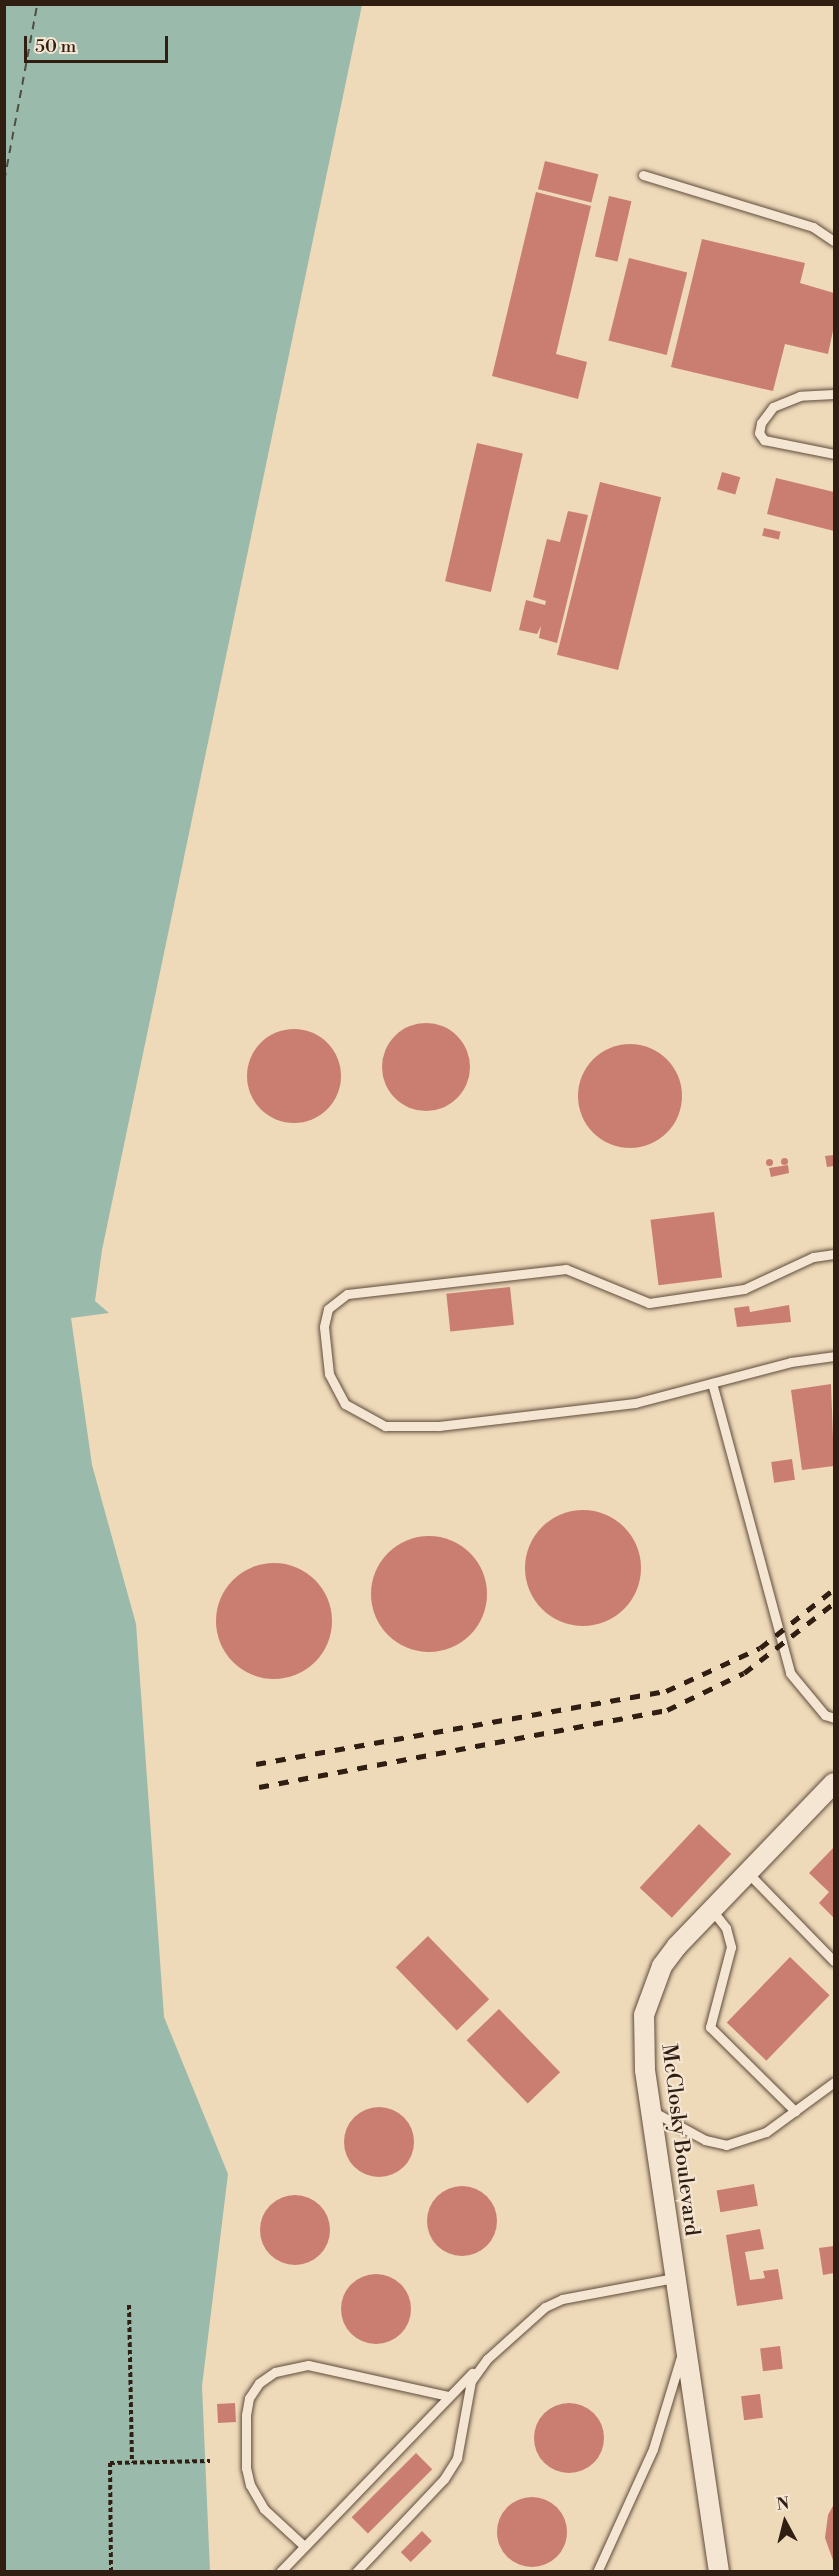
<!DOCTYPE html>
<style>
body{margin:0}
#map{position:relative;width:839px;height:2576px;overflow:hidden;background:#eed9b9;font-family:"Libre Bodoni",serif}
div>[style]{position:absolute}
[style*='--x']{left:calc(var(--x)*1px);top:calc(var(--y)*1px);width:calc(var(--w)*1px);rotate:calc(var(--a)*1deg)}
.water>*{inset:0;background:#9abaab}
.ferry>*{height:1.5px;margin-top:-0.75px;transform-origin:0;background:repeating-linear-gradient(90deg,#504d41 0 8px,transparent 0 14px)}
.building>*{inset:0;background:#ca7e72;transform-origin:0 0}
.round{border-radius:50%}
.path>*{height:4px;margin-top:-2px;transform-origin:0;background:repeating-linear-gradient(90deg,#301e13 0 4.5px,transparent 0 7.5px)}
.roads{filter:drop-shadow(0 0 2px #604d3c) drop-shadow(0 0 2px #604d3c)}
.service>*{height:9px;margin:-4.5px;padding:0 4.5px;transform-origin:4.5px;border-radius:4.5px;background:#f4e6d2}
.minor>*{height:20px;margin:-10px;padding:0 10px;transform-origin:10px;border-radius:10px;background:#f4e6d2}
.rail>*{height:4.5px;margin-top:-2.25px;transform-origin:0;background:repeating-linear-gradient(90deg,#301e13 0 10px,transparent 0 20px)}
span{translate:-50% -50%;white-space:nowrap;text-align:center;line-height:1.15;-webkit-text-stroke:4.5px #f4e6d2;paint-order:stroke}
.street-label{font-size:21px;color:#301e13}
.frame{position:absolute;inset:0;border:6px solid #301e13;pointer-events:none}
.north{position:absolute;left:755px;top:2492px;width:60px;height:60px;-webkit-text-stroke:4px #f4e6d2;paint-order:stroke;rotate:353deg;font-size:16px;font-weight:700;line-height:24px;text-align:center;color:#301e13}
.north::after{content:'';display:block;margin:auto;width:21px;height:27px;background:#301e13;clip-path:polygon(50% 0,100% 100%,50% 72%,0 100%)}
.scale{position:absolute;left:24px;top:36px;width:144px;height:27px;box-sizing:border-box;border:3px solid #301e13;border-top:0;padding-left:8px;font-size:18px;line-height:21px;white-space:nowrap;color:#301e13;-webkit-text-stroke:4px #f4e6d2;paint-order:stroke}
</style>
<div id="map">
<div class="water">
<div style="clip-path:polygon(5px 4px,362px 5px,102px 1250px,95px 1301px,109px 1313px,71px 1318px,92px 1465px,136px 1624px,164px 2017px,228px 2174px,202px 2386px,210px 2571px,5px 2571px)"></div>
</div>
<div class="ferry">
<div style="--x:4;--y:181;--w:180;--a:-79.4"></div>
</div>
<div class="building">
<div style="left:545px;top:161px;width:55px;height:29px;rotate:14deg"></div>
<div style="clip-path:polygon(536px 192px,591px 206px,556px 354px,587px 362px,578px 399px,492px 376px)"></div>
<div style="left:609px;top:196px;width:23px;height:62px;rotate:13deg"></div>
<div style="clip-path:polygon(702px 239px,805px 263px,800px 283px,834px 293px,834px 326px,828px 354px,785px 344px,773px 391px,671px 367px)"></div>
<div style="left:629px;top:258px;width:60px;height:85px;rotate:14deg"></div>
<div style="left:477px;top:443px;width:47px;height:142px;rotate:13deg"></div>
<div style="left:722px;top:472px;width:19px;height:18px;rotate:16deg"></div>
<div style="clip-path:polygon(776px 478px,834px 492px,834px 531px,767px 514px)"></div>
<div style="left:600px;top:482px;width:63px;height:178px;rotate:14deg"></div>
<div style="clip-path:polygon(568px 511px,588px 515px,557px 643px,539px 638px,541px 626px,537px 634px,519px 630px,526px 600px,545px 605px,546px 601px,533px 597px,547px 539px,560px 542px)"></div>
<div style="left:764px;top:528px;width:17px;height:8px;rotate:13deg"></div>
<div class="round" style="left:382px;top:1023px;width:88px;height:88px"></div>
<div class="round" style="left:247px;top:1029px;width:94px;height:94px"></div>
<div class="round" style="left:578px;top:1044px;width:104px;height:104px"></div>
<div style="clip-path:polygon(834px 1155px,834px 1166px,827px 1167px,825px 1156px)"></div>
<div class="round" style="left:780.5px;top:1157.5px;width:7px;height:7px"></div>
<div class="round" style="left:765.5px;top:1158.5px;width:7px;height:7px"></div>
<div style="clip-path:polygon(788px 1165px,789px 1173px,771px 1177px,769px 1168px)"></div>
<div style="left:714px;top:1212px;width:66px;height:64px;rotate:83deg"></div>
<div style="left:510px;top:1287px;width:38px;height:64px;rotate:84deg"></div>
<div style="clip-path:polygon(789px 1305px,791px 1322px,737px 1327px,734px 1308px,749px 1306px,750px 1312px)"></div>
<div style="clip-path:polygon(831px 1384px,834px 1466px,802px 1470px,791px 1390px)"></div>
<div style="left:792px;top:1459px;width:21px;height:21px;rotate:82deg"></div>
<div class="round" style="left:525px;top:1510px;width:116px;height:116px"></div>
<div class="round" style="left:371px;top:1536px;width:116px;height:116px"></div>
<div class="round" style="left:216px;top:1563px;width:116px;height:116px"></div>
<div style="left:699px;top:1824px;width:44px;height:87px;rotate:43deg"></div>
<div style="clip-path:polygon(834px 1847px,834px 1918px,819px 1903px,829px 1892px,809px 1873px)"></div>
<div style="left:428px;top:1936px;width:88px;height:45px;rotate:46deg"></div>
<div style="left:790px;top:1957px;width:55px;height:91px;rotate:44deg"></div>
<div style="left:499px;top:2009px;width:88px;height:45px;rotate:46deg"></div>
<div class="round" style="left:344px;top:2107px;width:70px;height:70px"></div>
<div style="left:754px;top:2184px;width:22px;height:38px;rotate:80deg"></div>
<div class="round" style="left:427px;top:2186px;width:70px;height:70px"></div>
<div class="round" style="left:260px;top:2195px;width:70px;height:70px"></div>
<div style="clip-path:polygon(760px 2229px,764px 2249px,745px 2252px,750px 2280px,765px 2278px,763px 2271px,778px 2269px,783px 2299px,737px 2306px,726px 2235px)"></div>
<div style="clip-path:polygon(834px 2246px,834px 2273px,823px 2275px,819px 2248px)"></div>
<div class="round" style="left:341px;top:2274px;width:70px;height:70px"></div>
<div style="left:780px;top:2346px;width:23px;height:20px;rotate:83deg"></div>
<div style="left:760px;top:2394px;width:24px;height:19px;rotate:83deg"></div>
<div class="round" style="left:534px;top:2403px;width:70px;height:70px"></div>
<div style="left:235px;top:2403px;width:19px;height:18px;rotate:87deg"></div>
<div style="left:416px;top:2453px;width:23px;height:91px;rotate:45deg"></div>
<div class="round" style="left:497px;top:2497px;width:70px;height:70px"></div>
<div style="clip-path:polygon(834px 2504px,834px 2563px,825px 2538px,828px 2515px)"></div>
<div style="left:422px;top:2531px;width:14px;height:30px;rotate:45deg"></div>
</div>
<div class="path">
<div style="--x:129;--y:2305;--w:158;--a:88.9"></div>
<div style="--x:111;--y:2572;--w:109;--a:-90.5"></div>
<div style="--x:110;--y:2463;--w:100;--a:-1.1"></div>
</div>
<div class="roads">
<div class="service">
<div style="--x:643;--y:175;--w:178;--a:17"></div>
<div style="--x:813;--y:227;--w:25;--a:34"></div>
<div style="--x:834;--y:394;--w:34;--a:177"></div>
<div style="--x:800;--y:396;--w:29;--a:158"></div>
<div style="--x:773;--y:407;--w:20;--a:127"></div>
<div style="--x:761;--y:423;--w:10;--a:101"></div>
<div style="--x:759;--y:433;--w:9;--a:54"></div>
<div style="--x:764;--y:440;--w:71;--a:11.3"></div>
<div style="--x:834;--y:1254;--w:21;--a:172"></div>
<div style="--x:813;--y:1257;--w:76;--a:155.1"></div>
<div style="--x:744;--y:1289;--w:96;--a:171.6"></div>
<div style="--x:649;--y:1303;--w:90;--a:-157.7"></div>
<div style="--x:566;--y:1269;--w:220;--a:173.5"></div>
<div style="--x:347;--y:1294;--w:24;--a:142"></div>
<div style="--x:328;--y:1309;--w:18;--a:103"></div>
<div style="--x:324;--y:1327;--w:47;--a:83.9"></div>
<div style="--x:329;--y:1374;--w:34;--a:62"></div>
<div style="--x:345;--y:1404;--w:46;--a:28.8"></div>
<div style="--x:385;--y:1426;--w:54;--a:0"></div>
<div style="--x:439;--y:1426;--w:197;--a:-6.7"></div>
<div style="--x:635;--y:1403;--w:161;--a:-14.7"></div>
<div style="--x:791;--y:1362;--w:43;--a:-7.9"></div>
<div style="--x:712;--y:1383;--w:300;--a:74.9"></div>
<div style="--x:790;--y:1673;--w:55;--a:50.2"></div>
<div style="--x:825;--y:1715;--w:9;--a:18"></div>
<div style="--x:748;--y:1873;--w:123;--a:45.7"></div>
<div style="--x:712;--y:1910;--w:23;--a:52"></div>
<div style="--x:726;--y:1928;--w:20;--a:75"></div>
<div style="--x:731;--y:1947;--w:83;--a:104.7"></div>
<div style="--x:710;--y:2027;--w:120;--a:44.7"></div>
<div style="--x:652;--y:2111;--w:60;--a:28.7"></div>
<div style="--x:705;--y:2140;--w:22;--a:13"></div>
<div style="--x:726;--y:2145;--w:42;--a:-18"></div>
<div style="--x:766;--y:2132;--w:84;--a:-36.3"></div>
<div style="--x:303;--y:2545;--w:53;--a:-137.3"></div>
<div style="--x:264;--y:2509;--w:28;--a:-120"></div>
<div style="--x:250;--y:2485;--w:17;--a:-103"></div>
<div style="--x:246;--y:2468;--w:53;--a:-90"></div>
<div style="--x:246;--y:2415;--w:17;--a:-80"></div>
<div style="--x:249;--y:2398;--w:18;--a:-56"></div>
<div style="--x:259;--y:2383;--w:19;--a:-35"></div>
<div style="--x:275;--y:2372;--w:34;--a:-12"></div>
<div style="--x:308;--y:2365;--w:143;--a:12.5"></div>
<div style="--x:280;--y:2572;--w:277;--a:-46"></div>
<div style="--x:356;--y:2572;--w:128;--a:-46.6"></div>
<div style="--x:444;--y:2479;--w:25;--a:-58"></div>
<div style="--x:457;--y:2458;--w:78;--a:-79.7"></div>
<div style="--x:471;--y:2381;--w:27;--a:-54"></div>
<div style="--x:487;--y:2359;--w:78;--a:-41.9"></div>
<div style="--x:545;--y:2307;--w:19;--a:-25"></div>
<div style="--x:562;--y:2299;--w:114;--a:-10.6"></div>
<div style="--x:597;--y:2572;--w:135;--a:-65.5"></div>
<div style="--x:653;--y:2449;--w:96;--a:-73.1"></div>
</div>
<div class="minor">
<div style="--x:719;--y:2572;--w:507;--a:-98.39"></div>
<div style="--x:645;--y:2070;--w:55;--a:-91"></div>
<div style="--x:644;--y:2015;--w:52;--a:-69.8"></div>
<div style="--x:662;--y:1966;--w:25;--a:-53"></div>
<div style="--x:677;--y:1946;--w:226;--a:-46.1"></div>
</div>
</div>
<div class="rail">
<div style="--x:256;--y:1764;--w:416;--a:-10.1"></div>
<div style="--x:666;--y:1691;--w:103;--a:-24.6"></div>
<div style="--x:760;--y:1648;--w:95;--a:-38.6"></div>
<div style="--x:259;--y:1787;--w:415;--a:-10.7"></div>
<div style="--x:667;--y:1710;--w:85;--a:-25.7"></div>
<div style="--x:744;--y:1673;--w:114;--a:-37.9"></div>
</div>
<div class="street-label">
<span style="left:680px;top:2140px;rotate:83deg">McClosky Boulevard</span>
</div>
<div class="frame"></div>
<div class="north">N</div>
<div class="scale">50 m</div>
</div>
